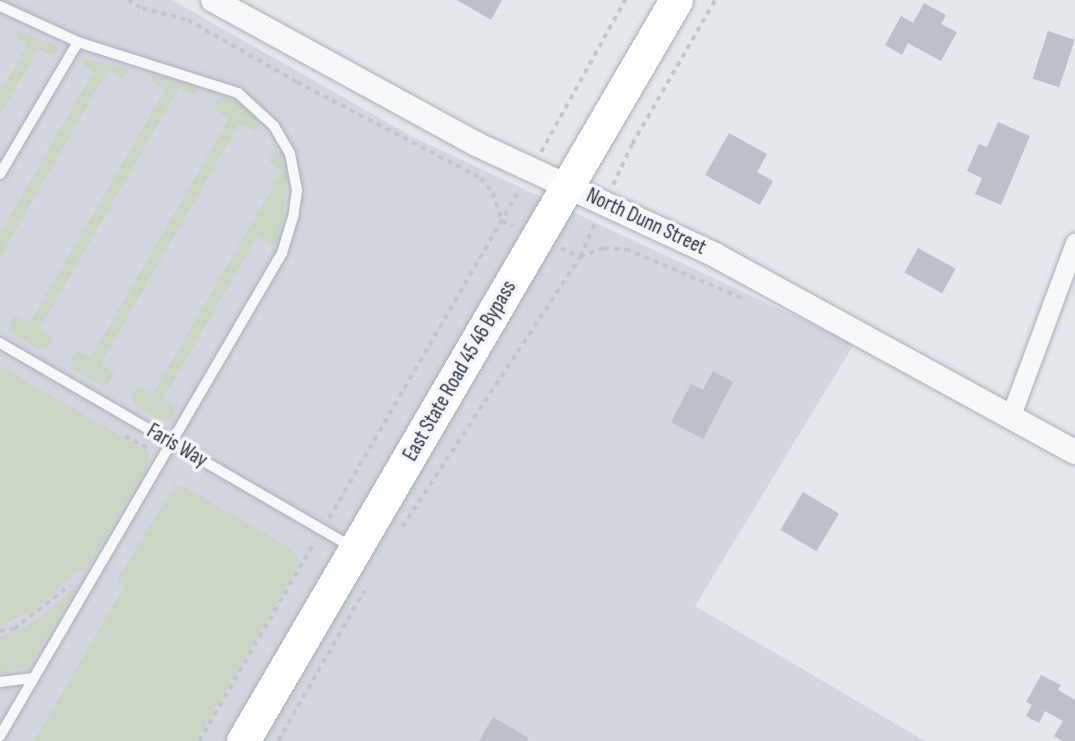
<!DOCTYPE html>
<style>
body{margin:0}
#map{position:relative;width:1075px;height:741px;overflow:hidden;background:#e4e7ec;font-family:"Sofia Sans Condensed",sans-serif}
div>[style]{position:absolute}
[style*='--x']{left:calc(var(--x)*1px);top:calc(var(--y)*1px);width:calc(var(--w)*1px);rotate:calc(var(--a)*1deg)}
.built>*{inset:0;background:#d2d6de}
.green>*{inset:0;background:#c9d6c5}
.building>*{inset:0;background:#bbc0ca;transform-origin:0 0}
.path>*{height:3.5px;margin-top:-1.75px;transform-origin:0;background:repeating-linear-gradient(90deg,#c2c5cb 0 5px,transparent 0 10px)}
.roads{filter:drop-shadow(0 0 2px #a9aeb7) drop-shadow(0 0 2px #a9aeb7)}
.service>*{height:10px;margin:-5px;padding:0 5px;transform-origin:5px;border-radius:5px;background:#f7f8fa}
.minor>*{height:19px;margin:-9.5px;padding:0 9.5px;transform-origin:9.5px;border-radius:9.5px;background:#f7f8fa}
.tertiary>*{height:24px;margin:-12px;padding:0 12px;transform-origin:12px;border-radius:12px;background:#f7f8fa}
.trunk>*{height:33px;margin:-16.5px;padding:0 16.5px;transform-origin:16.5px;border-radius:16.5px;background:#fff}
span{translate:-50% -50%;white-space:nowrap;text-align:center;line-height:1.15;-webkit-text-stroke:7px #f4f6f9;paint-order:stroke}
.street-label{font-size:21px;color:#2b3445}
</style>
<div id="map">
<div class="built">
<div style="clip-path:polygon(0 0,172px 0,413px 137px,854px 344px,695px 606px,925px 741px,0 741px)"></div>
</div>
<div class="green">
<div style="clip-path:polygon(17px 30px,57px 46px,59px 49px,53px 56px,38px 49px,0 115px,0 92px,28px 44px,17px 37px)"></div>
<div style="clip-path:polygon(83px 58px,126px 69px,128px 73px,122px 78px,108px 70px,0 257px,0 234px,93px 72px,83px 65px)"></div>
<div style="clip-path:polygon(157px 75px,197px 87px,198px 91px,192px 95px,179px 88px,40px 328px,53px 339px,47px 348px,40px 350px,11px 333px,10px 323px,15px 315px,30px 322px,165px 90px,152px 81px,152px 76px)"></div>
<div style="clip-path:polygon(225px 97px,250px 110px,260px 124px,255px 131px,239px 124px,101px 363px,114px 373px,108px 384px,101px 385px,72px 369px,71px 359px,77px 351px,91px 357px,229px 119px,215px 110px,216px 101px)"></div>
<div style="clip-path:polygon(274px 150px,281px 155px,287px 178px,282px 226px,273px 245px,257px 237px,163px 399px,174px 406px,175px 411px,170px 420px,162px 421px,134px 405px,132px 395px,138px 387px,153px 393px,282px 171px,269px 162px)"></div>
<div style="clip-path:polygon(0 366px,149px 452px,148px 464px,87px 568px,74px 573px,37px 608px,0 626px)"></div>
<div style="clip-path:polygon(175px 485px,181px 485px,292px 549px,298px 560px,297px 569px,196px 741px,34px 741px,125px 585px,117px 580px)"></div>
<div style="clip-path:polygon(79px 583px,29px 665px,0 674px,0 636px,18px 631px,42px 616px)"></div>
</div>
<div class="building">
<div style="clip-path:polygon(457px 0,502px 0,491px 20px)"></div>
<div style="clip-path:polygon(924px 3px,946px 15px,941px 24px,957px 32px,941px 61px,908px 43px,902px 55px,885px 45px,901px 16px,913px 23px)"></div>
<div style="left:1048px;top:31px;width:28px;height:50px;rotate:18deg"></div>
<div style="clip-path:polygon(998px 122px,1030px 136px,1001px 205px,975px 194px,982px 178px,967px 171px,979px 144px,987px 147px)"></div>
<div style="clip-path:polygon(729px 133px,767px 154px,757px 172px,773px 181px,760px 205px,705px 175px)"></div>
<div style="left:918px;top:248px;width:43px;height:28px;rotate:29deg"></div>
<div style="clip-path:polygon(713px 371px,733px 382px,703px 439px,671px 422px,691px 384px,703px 390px)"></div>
<div style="left:803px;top:492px;width:42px;height:44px;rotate:31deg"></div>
<div style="clip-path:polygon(1041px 675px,1061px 685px,1058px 690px,1075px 700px,1075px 741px,1063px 741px,1054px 736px,1063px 721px,1045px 711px,1039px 723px,1026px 716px,1032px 705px,1026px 702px)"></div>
<div style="clip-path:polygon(493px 717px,529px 738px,527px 741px,479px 741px)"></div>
</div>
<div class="path">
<div style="--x:128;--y:0;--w:16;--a:30"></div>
<div style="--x:142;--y:8;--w:48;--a:14.6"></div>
<div style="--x:188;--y:20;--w:125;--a:29.6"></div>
<div style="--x:297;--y:82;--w:208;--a:27.6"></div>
<div style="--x:481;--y:178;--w:19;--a:51"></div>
<div style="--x:493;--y:193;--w:29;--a:72"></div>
<div style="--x:502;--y:221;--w:12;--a:24"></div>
<div style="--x:541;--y:152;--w:174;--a:-61.1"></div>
<div style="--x:613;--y:185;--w:45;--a:-65.1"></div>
<div style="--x:632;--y:144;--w:166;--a:-60"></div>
<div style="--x:561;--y:248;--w:21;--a:25"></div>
<div style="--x:580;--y:257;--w:26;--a:-21"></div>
<div style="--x:604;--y:248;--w:22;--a:3"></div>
<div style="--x:626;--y:249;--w:126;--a:22.9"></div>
<div style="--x:125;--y:436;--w:27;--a:28"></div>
<div style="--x:329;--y:518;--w:380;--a:-59.9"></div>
<div style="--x:402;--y:527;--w:323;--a:-56.6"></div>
<div style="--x:580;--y:257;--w:36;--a:-66"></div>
<div style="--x:0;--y:631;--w:14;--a:-8"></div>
<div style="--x:14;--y:629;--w:71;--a:-38.2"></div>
<div style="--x:199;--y:741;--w:229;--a:-59.9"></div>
<div style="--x:278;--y:741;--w:173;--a:-60.2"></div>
</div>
<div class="roads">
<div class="service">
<div style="--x:0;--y:6;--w:86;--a:24.8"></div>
<div style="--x:78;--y:42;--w:168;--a:17.7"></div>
<div style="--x:238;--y:93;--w:49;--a:42.5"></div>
<div style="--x:274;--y:126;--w:32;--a:60"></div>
<div style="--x:290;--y:154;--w:37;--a:79"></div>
<div style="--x:297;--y:190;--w:27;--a:98"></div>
<div style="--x:293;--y:217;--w:38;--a:107"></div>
<div style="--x:282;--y:253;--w:559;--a:120.28"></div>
<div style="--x:0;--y:174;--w:153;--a:-59.4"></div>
<div style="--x:0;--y:343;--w:407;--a:30.1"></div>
<div style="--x:0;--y:682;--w:34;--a:-7"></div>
</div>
<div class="minor">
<div style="--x:1011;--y:415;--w:184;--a:-69.6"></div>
</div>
<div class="tertiary">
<div style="--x:213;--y:0;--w:300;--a:28.7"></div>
<div style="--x:476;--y:144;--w:264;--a:24.9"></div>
<div style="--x:715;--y:255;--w:410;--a:28.7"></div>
</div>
<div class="trunk">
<div style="--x:243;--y:741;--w:858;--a:-59.7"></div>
</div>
</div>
<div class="street-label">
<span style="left:646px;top:222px;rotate:25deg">North Dunn Street</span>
<span style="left:460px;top:371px;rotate:-60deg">East State Road 45 46 Bypass</span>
<span style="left:177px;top:446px;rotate:30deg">Faris Way</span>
</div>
</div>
